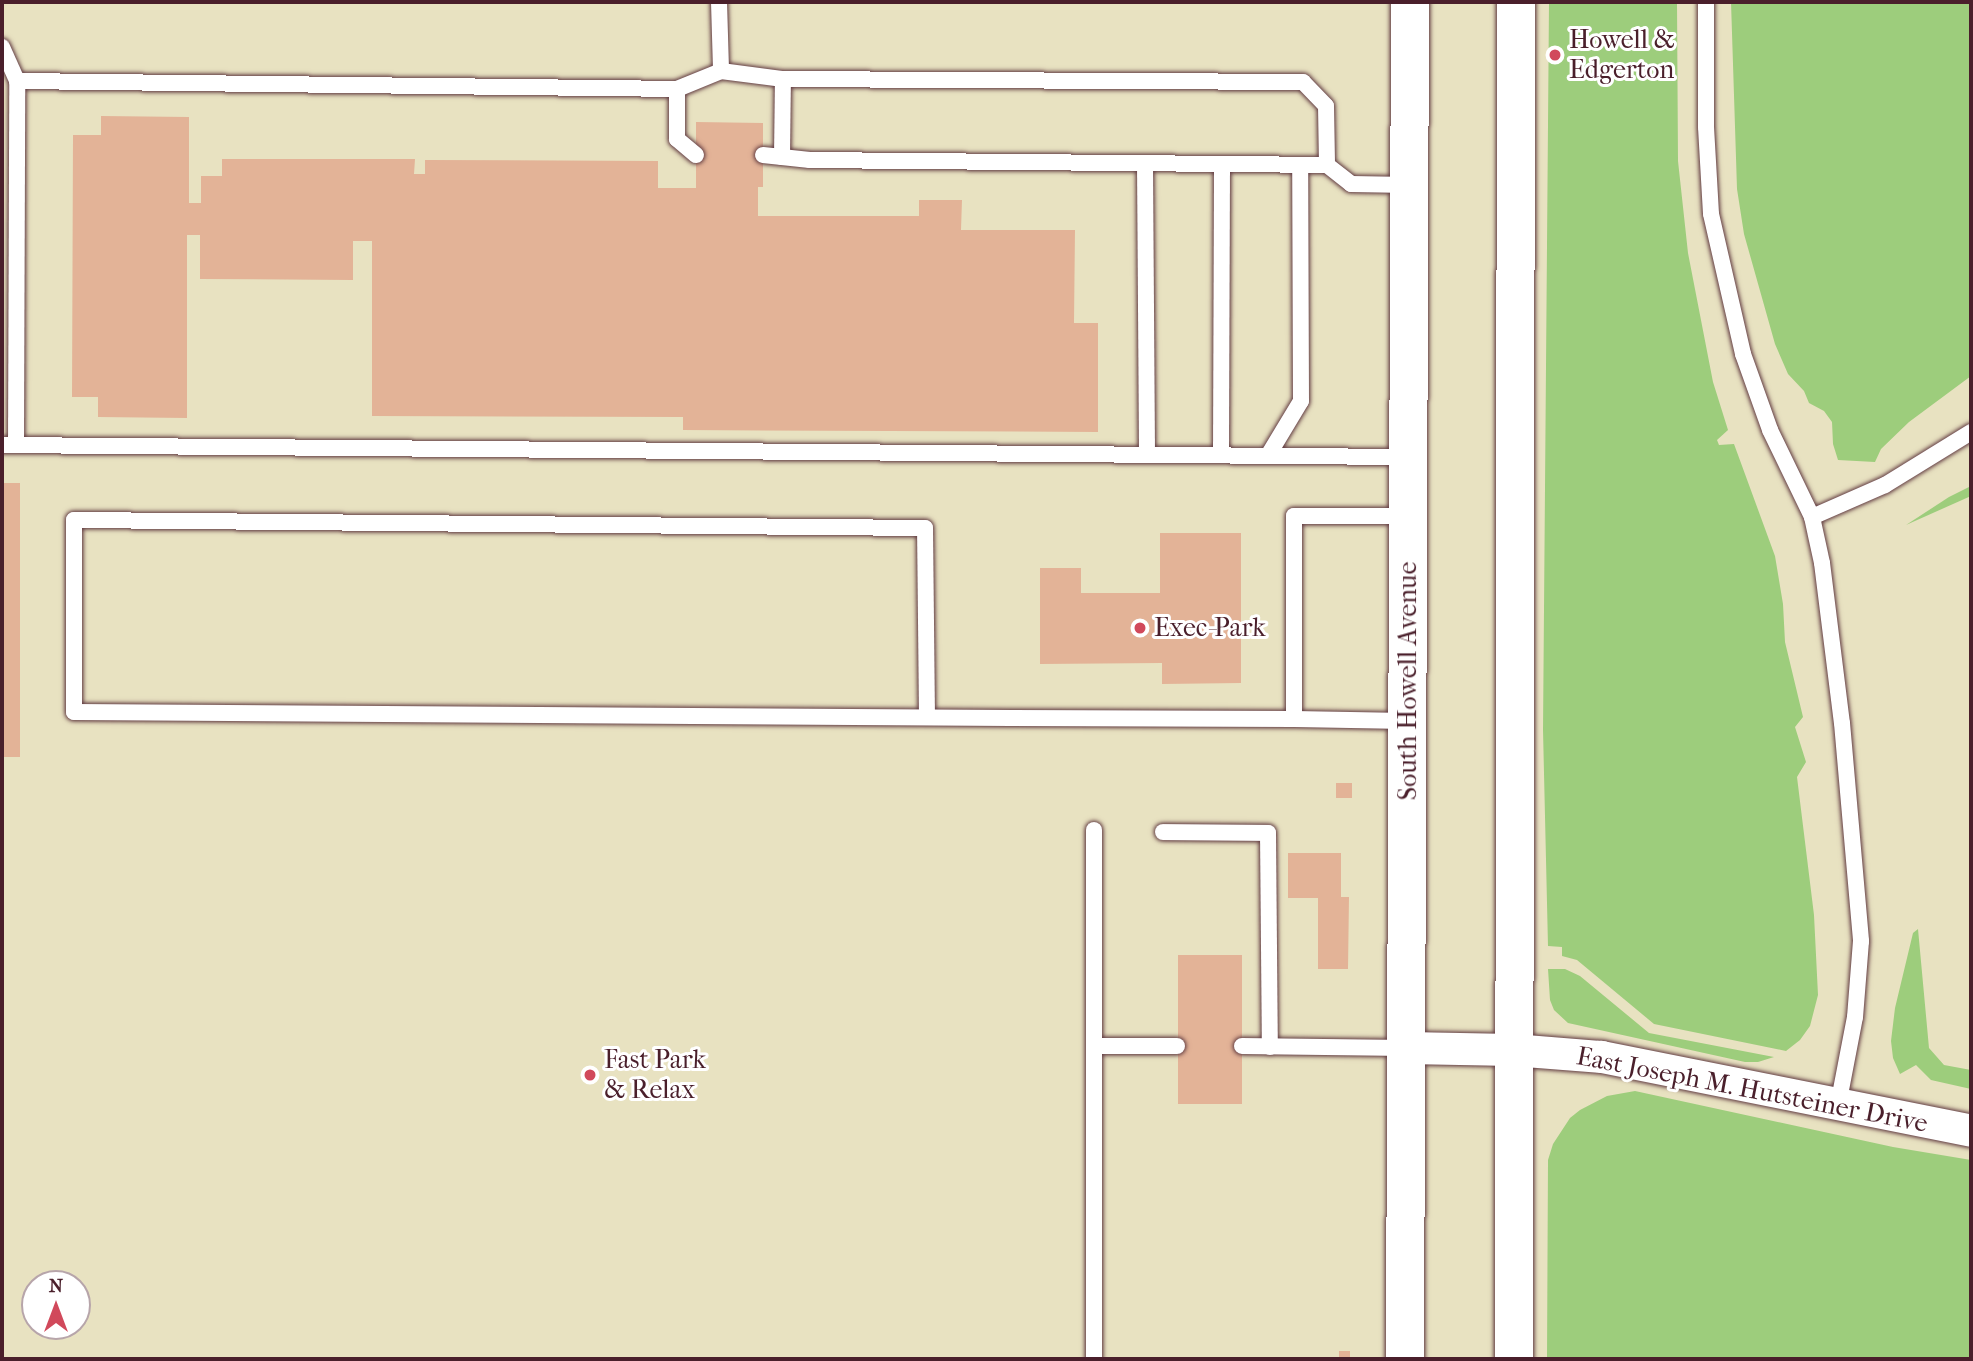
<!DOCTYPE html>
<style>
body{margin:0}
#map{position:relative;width:1973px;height:1361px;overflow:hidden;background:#e8e2c1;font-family:"IM FELL French Canon",serif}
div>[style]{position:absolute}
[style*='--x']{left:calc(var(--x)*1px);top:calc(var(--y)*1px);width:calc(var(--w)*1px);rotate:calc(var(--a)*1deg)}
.green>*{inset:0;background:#9dcd7c}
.building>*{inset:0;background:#e3b397;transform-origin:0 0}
.roads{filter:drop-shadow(0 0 2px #623c42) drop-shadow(0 0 2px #623c42)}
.service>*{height:16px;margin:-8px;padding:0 8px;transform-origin:8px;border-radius:8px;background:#fff}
.minor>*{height:32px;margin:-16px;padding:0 16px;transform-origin:16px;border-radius:16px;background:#fff}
.primary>*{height:38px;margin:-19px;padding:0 19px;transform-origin:19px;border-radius:19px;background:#fff}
.dots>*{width:19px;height:19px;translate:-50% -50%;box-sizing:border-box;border:4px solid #fff;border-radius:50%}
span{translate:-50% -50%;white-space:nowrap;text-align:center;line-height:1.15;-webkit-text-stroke:6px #fff;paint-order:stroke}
.poi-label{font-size:26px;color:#4a1f2b}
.left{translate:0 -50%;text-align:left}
.street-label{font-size:26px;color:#4a1f2b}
.frame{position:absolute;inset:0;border:4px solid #4a1f2b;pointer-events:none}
.north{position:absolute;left:21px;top:1270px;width:70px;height:70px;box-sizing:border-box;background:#fff;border:2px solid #b7a5aa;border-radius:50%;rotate:0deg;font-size:19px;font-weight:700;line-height:28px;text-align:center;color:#4a1f2b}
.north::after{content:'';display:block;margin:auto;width:24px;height:32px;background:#d1495b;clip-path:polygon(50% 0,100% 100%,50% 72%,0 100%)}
</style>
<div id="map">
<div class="green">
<div style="clip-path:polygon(1549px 2px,1677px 2px,1678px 161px,1688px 253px,1713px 382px,1728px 430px,1717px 440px,1719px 445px,1734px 444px,1775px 556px,1783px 604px,1785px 642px,1803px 717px,1795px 727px,1806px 762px,1797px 777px,1814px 915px,1818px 995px,1810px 1026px,1800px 1040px,1786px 1051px,1654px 1024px,1577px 960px,1562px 956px,1562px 947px,1548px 946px,1543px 730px)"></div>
<div style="clip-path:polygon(1731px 2px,1971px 2px,1971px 376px,1909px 422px,1881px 449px,1875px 462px,1838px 460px,1833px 444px,1832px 422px,1824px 411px,1809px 403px,1804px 391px,1788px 374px,1775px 344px,1744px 234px,1737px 189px)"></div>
<div style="clip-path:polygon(1971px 486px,1971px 496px,1906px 525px,1949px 497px)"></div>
<div style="clip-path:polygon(1918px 929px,1929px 1048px,1944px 1065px,1971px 1070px,1971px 1089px,1931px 1080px,1916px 1065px,1900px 1074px,1893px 1058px,1891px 1041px,1895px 1008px,1913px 933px)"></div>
<div style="clip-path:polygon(1548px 969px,1565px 969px,1580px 976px,1649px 1033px,1774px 1057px,1758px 1062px,1745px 1062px,1568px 1023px,1554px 1010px,1550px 1000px)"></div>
<div style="clip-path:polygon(1635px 1091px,1893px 1147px,1971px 1160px,1971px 1359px,1547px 1359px,1548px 1160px,1553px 1144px,1570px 1118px,1580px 1110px,1607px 1096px)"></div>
</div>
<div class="building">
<div style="clip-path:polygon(101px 116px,189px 117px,189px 203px,201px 203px,201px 176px,222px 176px,222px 159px,415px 159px,414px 174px,425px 174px,425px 160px,658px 161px,658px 188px,696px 188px,696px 122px,763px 123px,763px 187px,758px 187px,758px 216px,919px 216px,919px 200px,962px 200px,961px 230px,1075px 230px,1074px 323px,1098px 323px,1098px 432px,683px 430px,683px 417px,372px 416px,372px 241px,353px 241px,353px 280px,200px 279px,200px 235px,187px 235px,187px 418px,98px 417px,98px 397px,72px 397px,73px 135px,101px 135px)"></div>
<div style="left:2px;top:483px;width:18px;height:274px"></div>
<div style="clip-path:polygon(1160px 533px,1241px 533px,1241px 683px,1162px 684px,1162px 663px,1040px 664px,1040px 568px,1081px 568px,1081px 593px,1160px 593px)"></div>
<div style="left:1336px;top:783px;width:16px;height:15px"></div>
<div style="clip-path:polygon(1288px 853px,1341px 853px,1341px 897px,1349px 897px,1348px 969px,1318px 969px,1318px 898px,1288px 898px)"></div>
<div style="left:1178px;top:955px;width:64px;height:149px"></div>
<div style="left:1339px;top:1351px;width:11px;height:8px"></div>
</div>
<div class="roads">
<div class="service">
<div style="--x:719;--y:2;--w:69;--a:88.3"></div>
<div style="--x:1706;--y:2;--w:125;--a:90"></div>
<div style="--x:1706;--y:127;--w:87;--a:86.7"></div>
<div style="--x:1711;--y:214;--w:144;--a:77.1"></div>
<div style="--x:1743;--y:354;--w:81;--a:70.4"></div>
<div style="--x:1770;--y:430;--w:97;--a:64.2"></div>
<div style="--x:1812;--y:517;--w:47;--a:77.7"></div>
<div style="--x:1822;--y:563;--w:161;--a:82.9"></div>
<div style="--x:1842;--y:723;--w:219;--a:85"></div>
<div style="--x:1861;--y:941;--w:76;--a:94.5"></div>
<div style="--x:1855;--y:1017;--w:90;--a:100.9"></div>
<div style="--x:2;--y:47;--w:37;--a:66"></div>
<div style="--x:696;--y:155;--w:25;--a:-140"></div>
<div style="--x:677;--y:139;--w:50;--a:-90"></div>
<div style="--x:677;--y:89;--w:48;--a:-22.2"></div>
<div style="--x:721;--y:71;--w:63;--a:7.4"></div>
<div style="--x:783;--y:79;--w:520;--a:0.33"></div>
<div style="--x:1303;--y:82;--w:33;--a:46"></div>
<div style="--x:1326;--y:106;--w:59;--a:89"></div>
<div style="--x:763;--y:155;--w:47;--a:6.1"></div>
<div style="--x:810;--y:160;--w:517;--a:0.55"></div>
<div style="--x:1327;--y:165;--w:31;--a:38"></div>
<div style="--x:1351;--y:184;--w:59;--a:1"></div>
<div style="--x:782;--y:157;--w:78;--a:-89.3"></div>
<div style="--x:1145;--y:164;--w:289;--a:89.6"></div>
<div style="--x:2;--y:445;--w:1407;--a:0.49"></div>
<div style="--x:16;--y:445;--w:364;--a:-89.8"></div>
<div style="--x:17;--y:81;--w:660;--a:0.69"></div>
<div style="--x:1221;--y:454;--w:289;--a:-89.8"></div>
<div style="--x:1269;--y:454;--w:62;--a:-58.9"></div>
<div style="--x:1301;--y:401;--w:236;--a:-90.2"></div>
<div style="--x:1812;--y:517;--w:80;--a:-23.7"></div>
<div style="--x:1885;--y:485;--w:101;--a:-31.6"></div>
<div style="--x:927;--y:717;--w:189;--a:-90.6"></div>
<div style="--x:925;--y:528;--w:851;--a:-179.46"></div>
<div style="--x:74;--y:520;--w:192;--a:90"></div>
<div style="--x:74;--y:712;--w:937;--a:0.37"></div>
<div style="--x:1011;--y:718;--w:283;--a:0.2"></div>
<div style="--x:1294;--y:719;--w:113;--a:1"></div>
<div style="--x:1294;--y:719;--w:203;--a:-90"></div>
<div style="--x:1294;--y:516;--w:115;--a:0"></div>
<div style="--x:1163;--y:832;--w:105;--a:0.5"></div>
<div style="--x:1268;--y:833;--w:214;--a:89.5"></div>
<div style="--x:1094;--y:1046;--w:83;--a:0"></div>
<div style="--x:1242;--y:1046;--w:165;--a:0.7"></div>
<div style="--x:1094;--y:1359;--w:529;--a:-90"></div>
</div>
<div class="minor">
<div style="--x:1407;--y:1048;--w:106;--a:1.1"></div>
<div style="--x:1513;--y:1050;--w:89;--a:4.5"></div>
<div style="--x:1602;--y:1057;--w:376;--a:11.3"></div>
</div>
<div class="primary">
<div style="--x:1405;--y:1359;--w:1357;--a:-89.79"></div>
<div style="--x:1514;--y:1359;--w:1357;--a:-89.92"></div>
</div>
</div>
<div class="dots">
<div style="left:1555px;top:55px;background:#d1495b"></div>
<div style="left:1140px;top:628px;background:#d1495b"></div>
<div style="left:590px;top:1075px;background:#d1495b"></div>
</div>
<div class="poi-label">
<span class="left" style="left:1569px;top:55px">Howell &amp;<br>Edgerton</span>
<span class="left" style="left:1154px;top:628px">Exec-Park</span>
<span class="left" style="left:604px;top:1075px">Fast Park<br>&amp; Relax</span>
</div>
<div class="street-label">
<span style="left:1408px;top:681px;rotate:-90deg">South Howell Avenue</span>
<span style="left:1752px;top:1090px;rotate:11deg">East Joseph M. Hutsteiner Drive</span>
</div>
<div class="frame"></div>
<div class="north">N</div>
</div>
